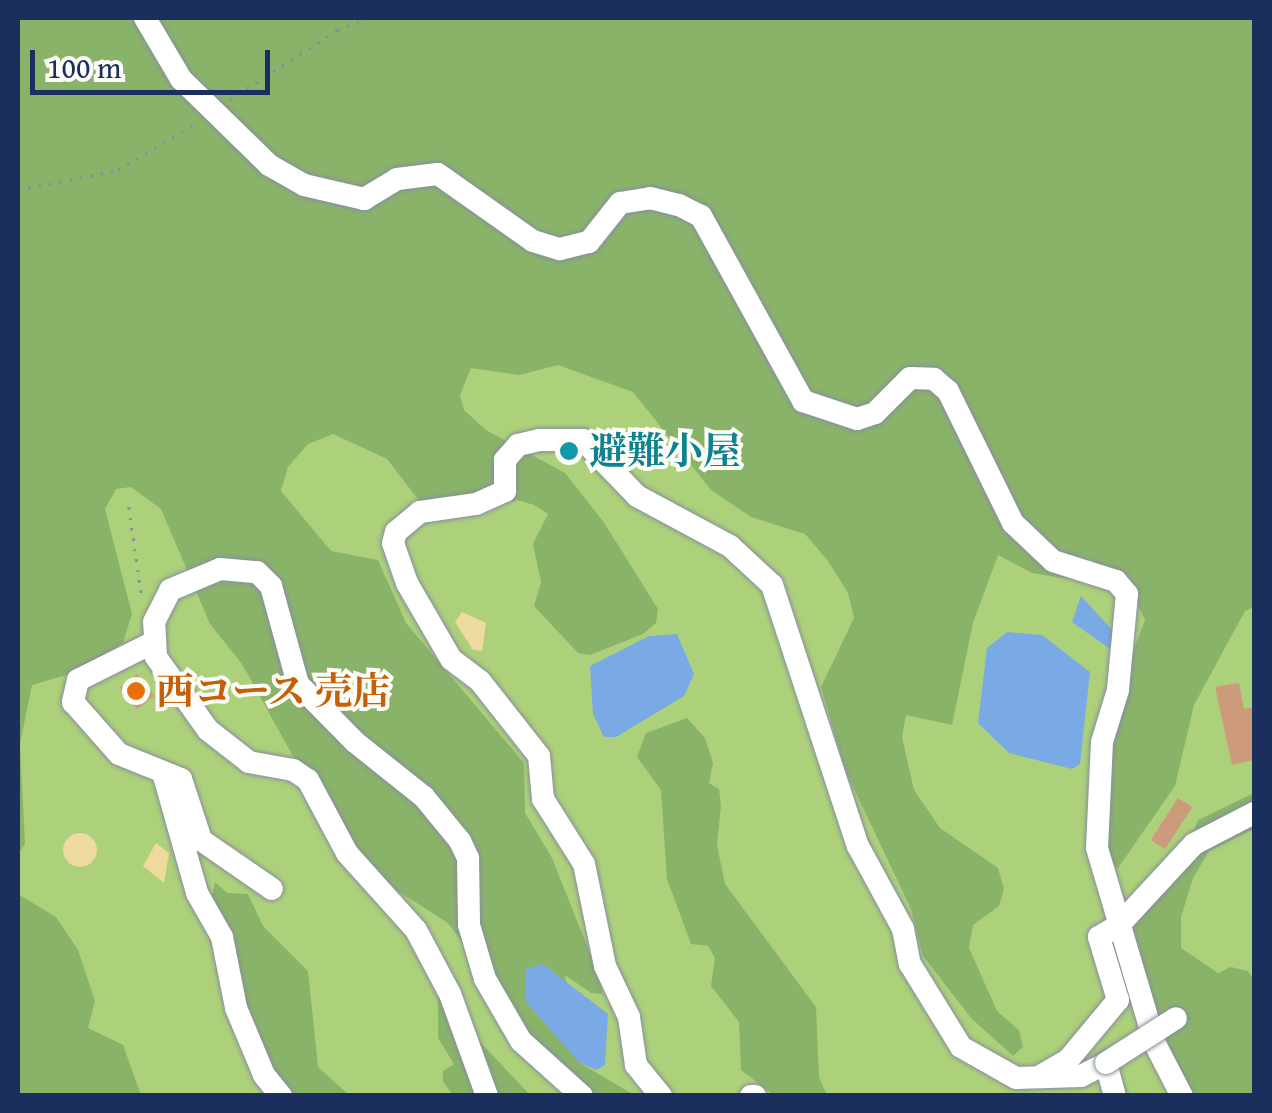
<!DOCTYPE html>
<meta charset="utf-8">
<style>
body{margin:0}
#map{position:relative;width:1272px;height:1113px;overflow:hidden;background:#f2efdb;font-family:"Gentium Book Plus","Noto Serif JP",serif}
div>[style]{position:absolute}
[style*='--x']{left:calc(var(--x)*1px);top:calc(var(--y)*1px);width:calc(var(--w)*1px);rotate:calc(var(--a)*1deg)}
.green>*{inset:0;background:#add17a}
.forest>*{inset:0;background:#8ab36a}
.sand>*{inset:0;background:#eeda9e}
.round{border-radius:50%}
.water>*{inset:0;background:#7aaae5}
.building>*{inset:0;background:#cd9b7b;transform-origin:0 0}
.path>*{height:2.5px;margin-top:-1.25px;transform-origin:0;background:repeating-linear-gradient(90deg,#868f9c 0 2.5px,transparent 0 10.5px)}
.roads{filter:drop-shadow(0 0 2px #868f9c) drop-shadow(0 0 2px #868f9c)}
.minor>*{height:22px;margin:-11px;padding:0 11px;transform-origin:11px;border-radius:11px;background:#fff}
.bridges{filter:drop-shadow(0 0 2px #868f9c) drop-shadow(0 0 2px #868f9c)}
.minor-bridge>*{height:22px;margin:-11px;padding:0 11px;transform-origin:11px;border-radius:11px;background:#fff}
.dots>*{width:28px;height:28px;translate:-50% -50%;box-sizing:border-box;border:5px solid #fdfcf7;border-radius:50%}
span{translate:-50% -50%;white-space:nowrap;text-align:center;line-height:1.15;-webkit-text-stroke:8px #fdfcf7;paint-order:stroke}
.culture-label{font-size:38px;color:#0d838f;font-weight:700}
.left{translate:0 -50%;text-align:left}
.food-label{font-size:38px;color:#c56008;font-weight:700}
.frame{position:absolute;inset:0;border:20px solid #1b2f5e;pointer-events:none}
.scale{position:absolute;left:30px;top:50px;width:240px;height:45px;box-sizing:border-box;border:5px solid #1b2f5e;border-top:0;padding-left:12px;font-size:30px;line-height:35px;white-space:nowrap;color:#1b2f5e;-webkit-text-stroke:8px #fdfcf7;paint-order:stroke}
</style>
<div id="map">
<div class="green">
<div style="clip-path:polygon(501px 284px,1254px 581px,1254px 1095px,72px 1095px,18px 984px,18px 468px)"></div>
</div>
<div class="forest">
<div style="clip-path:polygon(18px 18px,1254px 18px,1254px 607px,1245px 611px,1194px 705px,1175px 786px,1118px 868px,1107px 861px,1103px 796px,1125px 673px,1145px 620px,1129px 586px,1089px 559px,1075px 577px,1063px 578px,1032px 573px,998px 555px,973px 623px,952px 725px,906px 715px,902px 737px,914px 790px,940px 828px,998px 868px,1004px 889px,999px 906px,973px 925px,969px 948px,997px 1011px,1019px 1030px,1023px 1047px,1013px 1056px,971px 1018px,923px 956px,911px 909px,846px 772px,821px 687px,854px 618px,848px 593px,828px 561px,805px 534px,751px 517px,711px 490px,633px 392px,558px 365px,519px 375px,471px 368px,460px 395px,464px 410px,486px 430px,565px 473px,603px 521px,658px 609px,656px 623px,643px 634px,590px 655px,578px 653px,534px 606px,541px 582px,533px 544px,548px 514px,534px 505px,517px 500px,469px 515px,420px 502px,387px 459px,333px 434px,308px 444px,288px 467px,281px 491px,331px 551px,378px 560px,406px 623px,524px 763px,525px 813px,552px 858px,601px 981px,602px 994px,591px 993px,565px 975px,580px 1063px,634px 1095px,591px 1095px,546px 1057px,448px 923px,379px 879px,359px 856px,317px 780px,294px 758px,242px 664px,210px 624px,161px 509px,131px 487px,116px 489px,105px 509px,132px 614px,123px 643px,73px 673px,32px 685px,20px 744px,25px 844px,18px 854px)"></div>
<div style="clip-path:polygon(687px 718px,705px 738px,713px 763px,709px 783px,719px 789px,721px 806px,717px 845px,725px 884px,816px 1007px,819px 1077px,827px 1095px,774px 1095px,741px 1070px,739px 1022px,711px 986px,715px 958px,708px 946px,691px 944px,667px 879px,661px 790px,637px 757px,646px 733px)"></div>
<div style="clip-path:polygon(1254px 793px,1254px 829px,1209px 851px,1193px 878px,1181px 917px,1181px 948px,1218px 973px,1231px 967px,1248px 971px,1254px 980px,1254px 1095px,1195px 1095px,1171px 1065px,1129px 934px,1180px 865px,1198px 820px)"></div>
<div style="clip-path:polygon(215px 882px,227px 893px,248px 894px,263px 926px,308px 971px,318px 1067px,349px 1095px,284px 1095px,274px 1084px,210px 904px)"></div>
<div style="clip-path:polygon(18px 894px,56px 917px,78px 950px,95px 1001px,88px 1028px,123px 1045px,141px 1095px,18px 1095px)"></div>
<div style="clip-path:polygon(438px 989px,465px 1026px,530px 1095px,453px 1095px,443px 1082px,443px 1071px,454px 1064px,438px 1038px)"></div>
</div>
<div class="sand">
<div style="clip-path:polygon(462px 612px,486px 623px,482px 651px,473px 650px,455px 622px)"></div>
<div class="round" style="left:63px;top:833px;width:34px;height:34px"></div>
<div style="clip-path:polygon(156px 843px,169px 853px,164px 883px,143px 866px)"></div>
</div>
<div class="water">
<div style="clip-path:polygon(1081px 596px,1117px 635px,1110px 649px,1072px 622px)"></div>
<div style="clip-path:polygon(1007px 632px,1042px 635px,1090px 672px,1080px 764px,1072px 769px,1009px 753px,978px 723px,987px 648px)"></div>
<div style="clip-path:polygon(677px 634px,694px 674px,684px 696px,616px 737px,604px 737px,593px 714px,590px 666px,649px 636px)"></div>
<div style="clip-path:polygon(543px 964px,608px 1014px,605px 1065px,596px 1070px,580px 1063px,526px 1002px,526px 969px)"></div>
</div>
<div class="building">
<div style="left:137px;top:674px;width:28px;height:22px;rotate:52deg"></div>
<div style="clip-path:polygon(1239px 683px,1244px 709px,1254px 707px,1254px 760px,1232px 765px,1215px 687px)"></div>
<div style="left:1178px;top:798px;width:17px;height:50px;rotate:33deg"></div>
</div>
<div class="path">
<div style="--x:229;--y:100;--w:129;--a:-32.9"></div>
<div style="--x:337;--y:30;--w:34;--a:-21"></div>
<div style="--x:18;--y:190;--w:102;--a:-11.3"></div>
<div style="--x:118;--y:170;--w:93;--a:-31"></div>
<div style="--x:129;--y:507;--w:92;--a:81.9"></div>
</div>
<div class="roads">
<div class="minor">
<div style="--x:145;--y:18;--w:71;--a:59.5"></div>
<div style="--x:181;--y:79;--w:123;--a:44.3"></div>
<div style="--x:269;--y:165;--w:40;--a:29.7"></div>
<div style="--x:304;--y:185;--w:62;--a:13.1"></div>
<div style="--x:364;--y:199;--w:39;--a:-31"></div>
<div style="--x:397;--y:179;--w:41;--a:-7"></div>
<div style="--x:438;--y:174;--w:116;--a:35.2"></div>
<div style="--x:533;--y:241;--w:28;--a:17"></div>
<div style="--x:560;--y:249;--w:30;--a:-14"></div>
<div style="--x:589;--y:242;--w:50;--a:-51.5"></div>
<div style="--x:620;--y:203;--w:30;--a:-9"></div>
<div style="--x:650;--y:198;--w:30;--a:14"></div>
<div style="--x:679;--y:205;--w:25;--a:27"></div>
<div style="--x:701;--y:216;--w:211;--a:61.1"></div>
<div style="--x:803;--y:401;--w:57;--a:18.4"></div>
<div style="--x:857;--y:419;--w:19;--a:-18"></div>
<div style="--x:875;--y:413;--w:49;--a:-45"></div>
<div style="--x:910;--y:378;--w:24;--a:2"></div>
<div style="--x:934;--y:379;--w:18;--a:41"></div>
<div style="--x:948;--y:391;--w:147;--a:63.8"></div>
<div style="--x:1013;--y:523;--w:55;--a:43.5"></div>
<div style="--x:1053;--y:561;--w:66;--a:17.6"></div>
<div style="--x:1116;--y:581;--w:17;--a:50"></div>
<div style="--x:1127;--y:594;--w:96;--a:95.4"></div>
<div style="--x:1118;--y:690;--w:54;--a:107.1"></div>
<div style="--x:1102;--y:742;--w:106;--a:92.7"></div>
<div style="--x:1097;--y:848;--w:204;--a:73.5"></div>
<div style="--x:1155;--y:1044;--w:59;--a:62.6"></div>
<div style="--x:152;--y:643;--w:83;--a:153.4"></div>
<div style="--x:78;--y:680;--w:23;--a:103"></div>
<div style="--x:73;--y:702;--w:69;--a:48.5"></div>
<div style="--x:119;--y:754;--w:67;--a:22"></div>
<div style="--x:181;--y:779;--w:64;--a:71.8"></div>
<div style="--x:201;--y:840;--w:86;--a:34.6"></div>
<div style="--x:164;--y:776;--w:122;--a:74.2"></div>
<div style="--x:197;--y:893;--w:51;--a:60.4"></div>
<div style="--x:222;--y:937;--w:72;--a:78.8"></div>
<div style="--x:236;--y:1008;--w:73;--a:67.3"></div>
<div style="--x:264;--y:1075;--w:27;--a:51"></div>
<div style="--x:1042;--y:1075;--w:30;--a:-30"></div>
<div style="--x:1068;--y:1060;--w:78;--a:-50.2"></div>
<div style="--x:1118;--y:1000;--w:66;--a:-106.8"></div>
<div style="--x:1099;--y:937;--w:23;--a:-31"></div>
<div style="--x:1119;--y:925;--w:110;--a:-47.2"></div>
<div style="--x:1194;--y:844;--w:68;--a:-27.3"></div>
<div style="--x:487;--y:1096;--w:109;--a:-109.9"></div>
<div style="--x:450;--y:994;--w:72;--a:-118"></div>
<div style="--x:416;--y:930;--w:103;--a:-131.9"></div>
<div style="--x:347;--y:853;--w:83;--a:-118.1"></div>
<div style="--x:308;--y:780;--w:18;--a:-146"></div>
<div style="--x:293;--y:770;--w:45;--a:-169.7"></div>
<div style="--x:249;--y:762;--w:52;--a:-142"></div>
<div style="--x:208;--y:730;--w:90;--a:-125.5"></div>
<div style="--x:156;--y:657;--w:35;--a:-93"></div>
<div style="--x:154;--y:622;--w:36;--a:-63"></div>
<div style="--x:170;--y:590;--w:54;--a:-22.8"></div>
<div style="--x:220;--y:569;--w:37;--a:5"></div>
<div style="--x:257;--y:572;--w:20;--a:45"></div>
<div style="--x:271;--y:586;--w:102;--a:74.6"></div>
<div style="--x:298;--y:684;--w:81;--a:45.5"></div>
<div style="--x:355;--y:742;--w:88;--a:38.6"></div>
<div style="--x:424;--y:797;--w:57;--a:50.7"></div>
<div style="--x:460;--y:841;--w:19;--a:65"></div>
<div style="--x:468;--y:858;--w:67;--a:89.1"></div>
<div style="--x:469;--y:925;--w:56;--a:73.5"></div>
<div style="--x:485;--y:979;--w:72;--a:59.9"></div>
<div style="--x:521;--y:1041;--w:82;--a:42"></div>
<div style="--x:661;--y:1096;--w:40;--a:-129"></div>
<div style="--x:636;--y:1065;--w:49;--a:-98.3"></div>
<div style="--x:629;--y:1017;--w:56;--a:-115.2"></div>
<div style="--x:605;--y:966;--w:104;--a:-101.6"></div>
<div style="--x:584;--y:864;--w:77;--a:-122.2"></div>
<div style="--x:543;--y:799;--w:43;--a:-95.3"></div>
<div style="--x:539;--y:756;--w:95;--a:-128.2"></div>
<div style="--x:480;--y:681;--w:36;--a:-143"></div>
<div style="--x:451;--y:659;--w:88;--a:-120.1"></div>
<div style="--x:407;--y:583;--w:42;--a:-109.3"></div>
<div style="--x:393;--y:543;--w:11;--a:-75"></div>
<div style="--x:396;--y:532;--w:31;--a:-40"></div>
<div style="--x:420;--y:512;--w:57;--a:-8.1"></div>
<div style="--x:476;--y:504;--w:32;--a:-24"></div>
<div style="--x:505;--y:491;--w:31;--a:-90"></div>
<div style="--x:505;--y:460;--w:20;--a:-49"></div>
<div style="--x:518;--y:445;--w:22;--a:-13"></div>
<div style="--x:539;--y:440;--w:44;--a:0"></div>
<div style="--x:583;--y:440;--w:78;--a:46"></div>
<div style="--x:637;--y:496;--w:106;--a:28.3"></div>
<div style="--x:730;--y:546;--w:57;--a:42.9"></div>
<div style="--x:772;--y:585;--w:275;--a:71.8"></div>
<div style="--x:858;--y:846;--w:94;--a:61.5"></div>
<div style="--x:903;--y:929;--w:36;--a:79"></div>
<div style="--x:910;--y:964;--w:97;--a:58.4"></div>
<div style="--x:961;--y:1047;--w:63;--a:29.4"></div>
<div style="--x:1016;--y:1078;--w:65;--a:-1.8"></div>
<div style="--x:1081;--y:1076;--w:28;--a:-27"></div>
<div style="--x:1106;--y:1063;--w:34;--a:75"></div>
<div style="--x:751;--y:1096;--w:4;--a:0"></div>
</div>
</div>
<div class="bridges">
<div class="minor-bridge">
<div style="--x:1106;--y:1063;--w:83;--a:-32.7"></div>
</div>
</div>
<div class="dots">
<div style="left:569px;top:451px;background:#0f9aa8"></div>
<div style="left:136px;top:691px;background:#e8710a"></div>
</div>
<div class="culture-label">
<span class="left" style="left:589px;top:451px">避難小屋</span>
</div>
<div class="food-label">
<span class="left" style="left:156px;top:691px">西コース 売店</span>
</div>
<div class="frame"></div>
<div class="scale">100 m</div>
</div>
